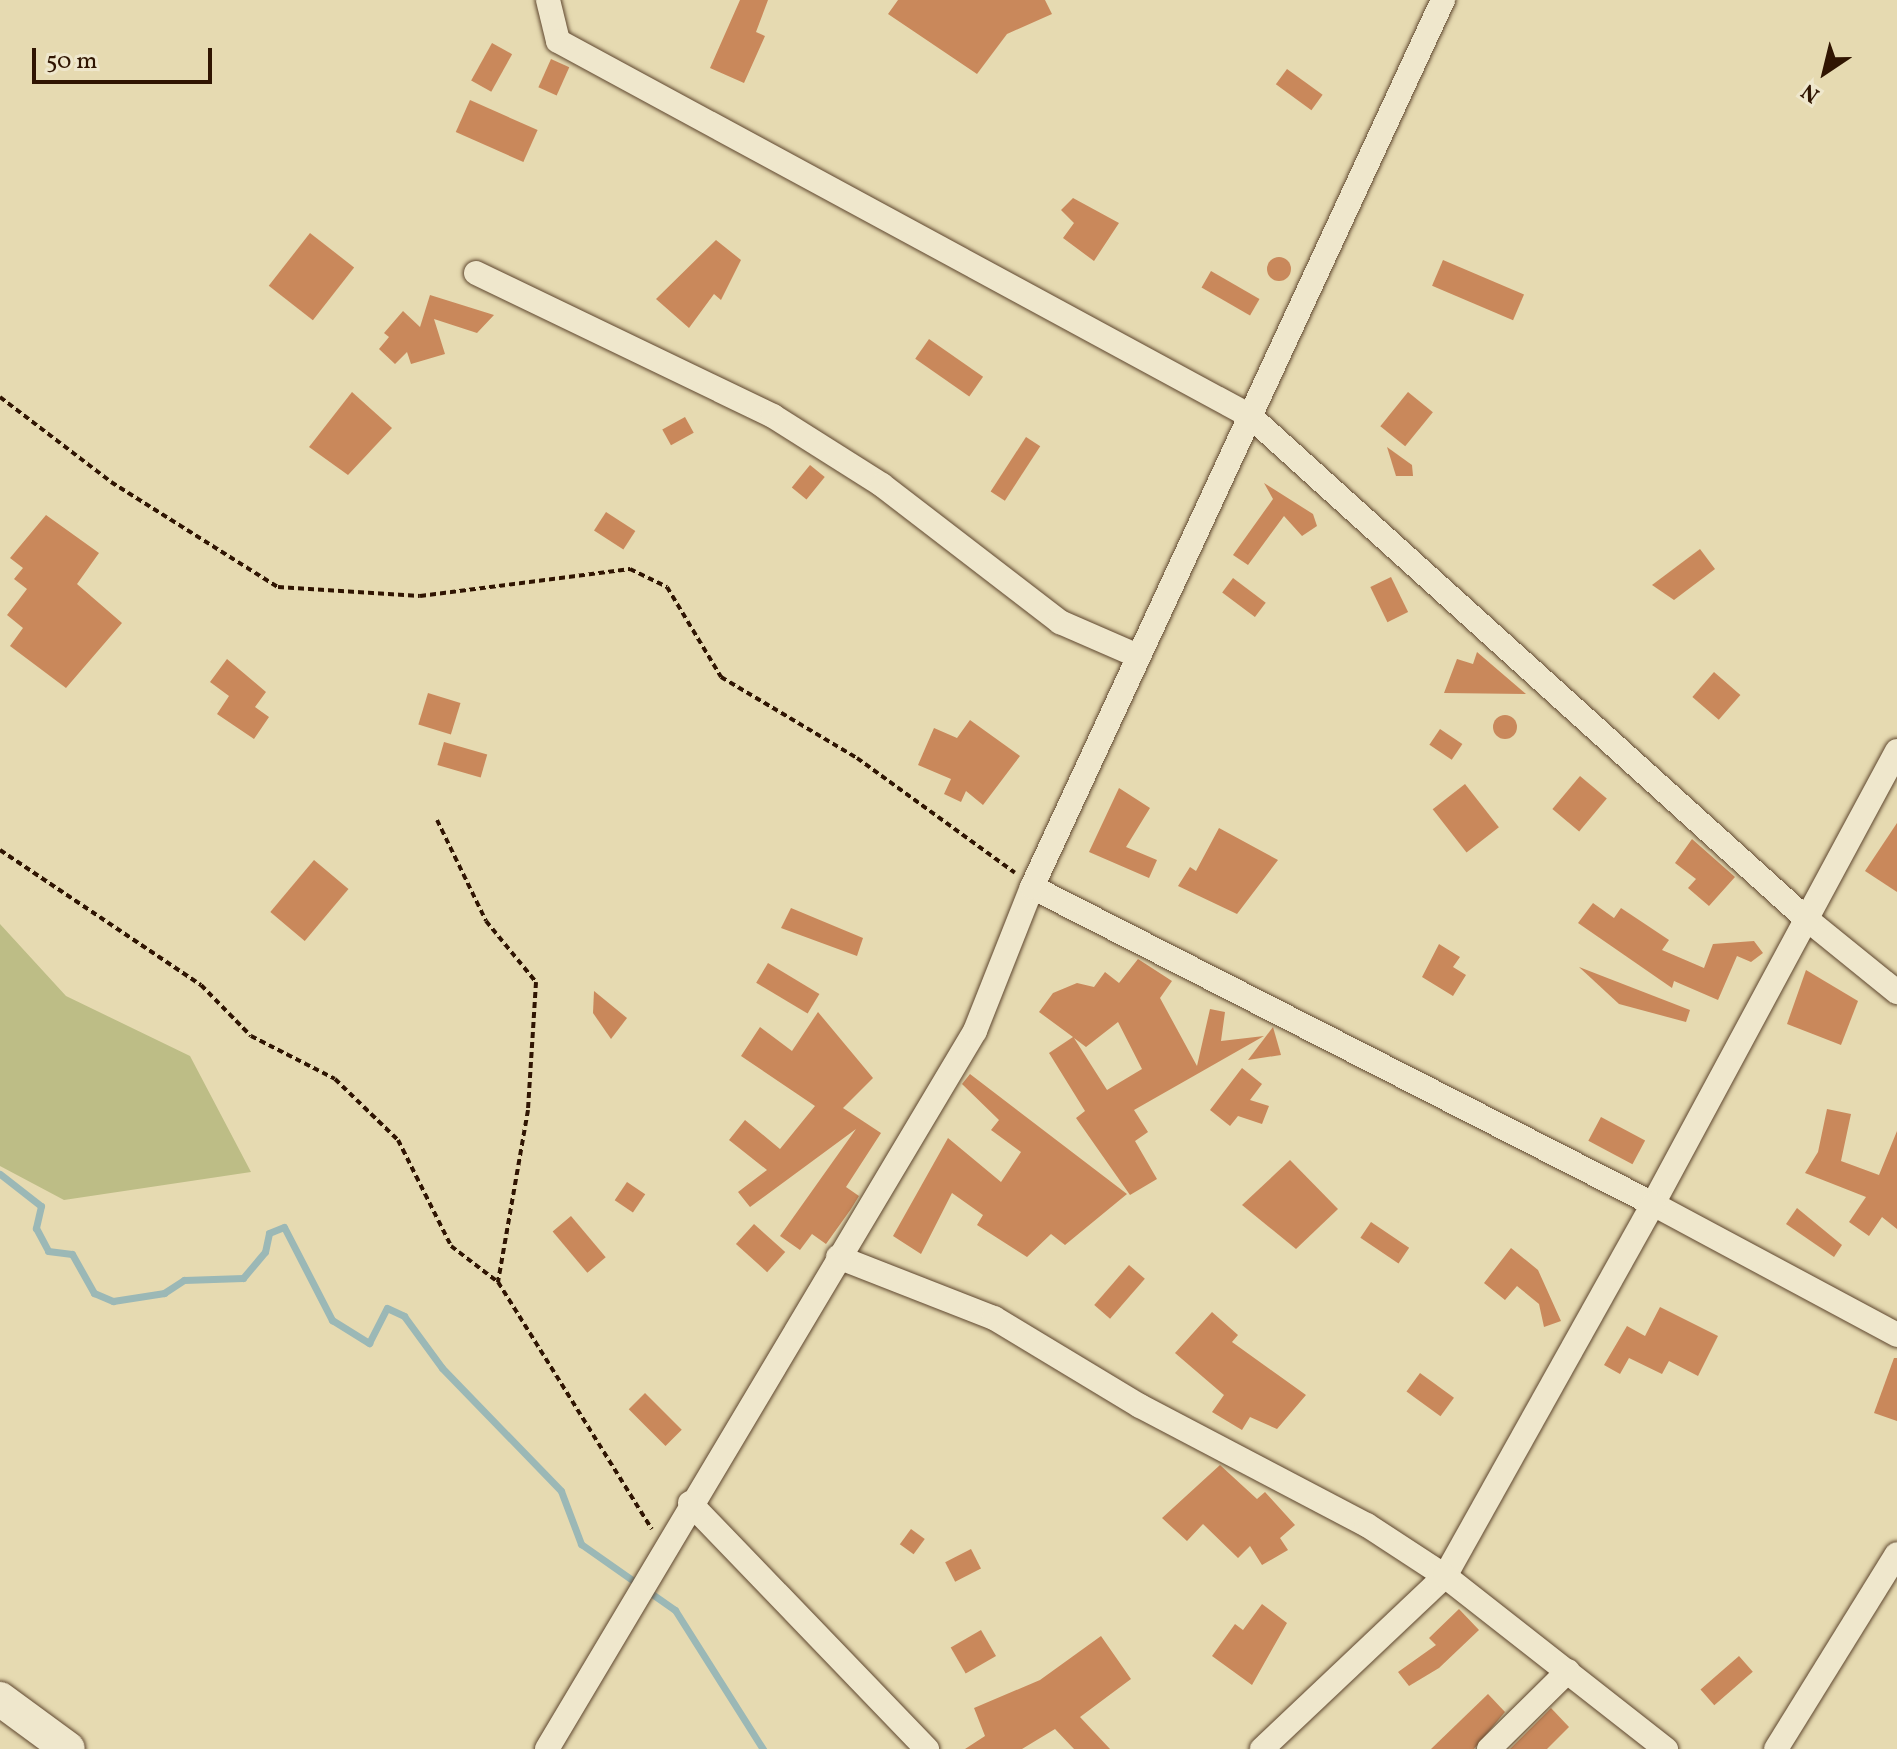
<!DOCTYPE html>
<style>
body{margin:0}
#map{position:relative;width:1897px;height:1749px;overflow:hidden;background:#e6dab1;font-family:Vollkorn,serif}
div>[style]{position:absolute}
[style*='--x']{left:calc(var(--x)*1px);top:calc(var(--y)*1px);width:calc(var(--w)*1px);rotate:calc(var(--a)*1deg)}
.green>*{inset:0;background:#bdbd86}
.stream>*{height:7px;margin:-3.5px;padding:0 3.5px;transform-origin:3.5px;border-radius:3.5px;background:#9bb8b6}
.building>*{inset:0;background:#c9885b;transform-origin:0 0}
.round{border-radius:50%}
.path>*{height:4px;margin-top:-2px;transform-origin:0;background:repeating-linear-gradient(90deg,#301502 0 6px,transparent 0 10px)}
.roads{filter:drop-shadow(0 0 2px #5e462e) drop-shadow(0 0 2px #5e462e)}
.street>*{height:24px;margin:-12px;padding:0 12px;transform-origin:12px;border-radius:12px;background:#efe7cc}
.secondary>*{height:34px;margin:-17px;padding:0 17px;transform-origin:17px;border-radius:17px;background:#efe7cc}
span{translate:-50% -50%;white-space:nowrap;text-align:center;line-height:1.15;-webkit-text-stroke:7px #efe7cc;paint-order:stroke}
.north{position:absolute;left:1785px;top:32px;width:80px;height:80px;-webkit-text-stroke:6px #efe7cc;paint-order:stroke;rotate:215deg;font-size:22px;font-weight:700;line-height:32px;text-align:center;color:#301502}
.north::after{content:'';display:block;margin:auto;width:28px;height:36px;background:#301502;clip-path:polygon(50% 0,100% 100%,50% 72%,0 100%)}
.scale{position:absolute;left:32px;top:48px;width:180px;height:36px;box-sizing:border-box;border:4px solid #301502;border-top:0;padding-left:10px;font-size:24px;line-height:28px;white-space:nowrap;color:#301502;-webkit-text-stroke:6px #efe7cc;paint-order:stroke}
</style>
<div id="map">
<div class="green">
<div style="clip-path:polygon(0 924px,66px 996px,190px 1056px,251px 1172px,64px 1200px,0 1166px)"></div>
</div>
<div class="stream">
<div style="--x:0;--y:1174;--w:52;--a:38"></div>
<div style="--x:41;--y:1206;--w:23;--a:103"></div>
<div style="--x:36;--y:1228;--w:26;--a:62"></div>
<div style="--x:48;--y:1251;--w:24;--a:7"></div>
<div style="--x:72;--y:1254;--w:45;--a:60.6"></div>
<div style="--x:94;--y:1293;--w:21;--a:23"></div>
<div style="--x:113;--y:1301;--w:52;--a:-8.9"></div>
<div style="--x:164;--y:1293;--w:24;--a:-33"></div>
<div style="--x:184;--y:1280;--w:59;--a:-1.9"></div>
<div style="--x:243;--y:1278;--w:34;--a:-50"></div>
<div style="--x:265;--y:1252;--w:19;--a:-78"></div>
<div style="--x:269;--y:1233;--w:16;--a:-22"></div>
<div style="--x:284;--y:1227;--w:105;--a:62.7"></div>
<div style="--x:332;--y:1320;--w:44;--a:31.9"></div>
<div style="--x:369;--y:1343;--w:39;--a:-63"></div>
<div style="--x:387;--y:1308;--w:19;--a:25"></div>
<div style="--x:404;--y:1316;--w:64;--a:53.8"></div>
<div style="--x:442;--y:1368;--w:171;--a:45.9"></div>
<div style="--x:561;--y:1491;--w:57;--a:69.3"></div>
<div style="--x:581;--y:1544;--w:115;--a:35.1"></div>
<div style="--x:675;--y:1610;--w:165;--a:57.7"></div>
</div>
<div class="building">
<div style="clip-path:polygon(740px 0,768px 0,756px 32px,765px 36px,744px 83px,710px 68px)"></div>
<div style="clip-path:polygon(898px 0,1045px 0,1052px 14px,1007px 34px,977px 74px,888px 14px)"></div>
<div style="left:492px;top:43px;width:23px;height:43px;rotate:29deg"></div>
<div style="left:551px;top:59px;width:20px;height:31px;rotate:24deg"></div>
<div style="left:1287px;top:69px;width:44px;height:19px;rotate:36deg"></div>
<div style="left:470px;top:100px;width:74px;height:35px;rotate:24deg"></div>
<div style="clip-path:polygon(1073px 198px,1119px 223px,1094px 261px,1063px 238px,1074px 223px,1061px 210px)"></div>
<div style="left:310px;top:233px;width:56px;height:67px;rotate:38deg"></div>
<div style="clip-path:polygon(716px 240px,741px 260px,721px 300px,714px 294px,689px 328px,656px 299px)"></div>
<div class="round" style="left:1267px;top:257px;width:24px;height:24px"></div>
<div style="left:1443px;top:260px;width:88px;height:28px;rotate:23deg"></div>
<div style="left:1211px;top:271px;width:56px;height:19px;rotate:30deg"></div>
<div style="clip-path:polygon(430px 295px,494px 315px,477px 333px,434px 319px,445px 354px,411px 364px,407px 352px,395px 364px,379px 349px,389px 337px,384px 333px,403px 311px,420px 327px)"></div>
<div style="left:929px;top:339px;width:66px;height:24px;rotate:35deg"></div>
<div style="clip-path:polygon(352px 392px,392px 428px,348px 475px,309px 447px)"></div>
<div style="left:1408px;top:392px;width:32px;height:44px;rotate:39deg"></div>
<div style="left:685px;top:417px;width:18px;height:26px;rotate:61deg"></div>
<div style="left:1026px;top:437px;width:17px;height:65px;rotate:33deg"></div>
<div style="clip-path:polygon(1387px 447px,1412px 465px,1413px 476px,1396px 476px)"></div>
<div style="left:810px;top:465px;width:19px;height:29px;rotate:39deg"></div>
<div style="clip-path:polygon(1264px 483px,1313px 514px,1317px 526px,1302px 536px,1284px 516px,1248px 565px,1233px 555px,1273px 499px)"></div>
<div style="left:606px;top:512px;width:35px;height:22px;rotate:33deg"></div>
<div style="clip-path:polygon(46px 515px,99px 553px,77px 584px,122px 623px,66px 688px,10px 646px,23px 628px,7px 615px,27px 589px,14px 579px,23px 568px,10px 558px)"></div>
<div style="clip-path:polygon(1700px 549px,1715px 569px,1674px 600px,1652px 585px)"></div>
<div style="left:1391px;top:577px;width:39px;height:23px;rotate:64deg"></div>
<div style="left:1233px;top:578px;width:41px;height:18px;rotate:37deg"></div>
<div style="clip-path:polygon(1477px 652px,1526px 694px,1444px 693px,1457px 659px,1473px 664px)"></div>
<div style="clip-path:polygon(227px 659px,266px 692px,255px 707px,269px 717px,254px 739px,217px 714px,229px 696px,210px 682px)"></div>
<div style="left:1714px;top:672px;width:35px;height:33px;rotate:41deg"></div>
<div style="left:428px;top:693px;width:34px;height:33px;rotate:17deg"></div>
<div class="round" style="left:1493px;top:715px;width:24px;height:24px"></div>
<div style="clip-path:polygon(970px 720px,1020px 756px,983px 805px,966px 791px,961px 802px,944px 794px,951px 779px,918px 765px,934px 728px,957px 738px)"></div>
<div style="left:1440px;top:729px;width:27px;height:19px;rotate:34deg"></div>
<div style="left:444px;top:742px;width:45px;height:24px;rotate:16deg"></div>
<div style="left:1580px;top:776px;width:35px;height:43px;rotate:40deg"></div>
<div style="left:1465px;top:784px;width:55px;height:41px;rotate:52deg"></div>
<div style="clip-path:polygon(1119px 788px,1150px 808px,1126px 847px,1157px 860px,1149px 878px,1089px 852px)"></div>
<div style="clip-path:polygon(1897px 823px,1897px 892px,1865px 871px)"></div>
<div style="clip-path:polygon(1219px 828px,1278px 860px,1237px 914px,1178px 886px,1190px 867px,1196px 871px)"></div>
<div style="clip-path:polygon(1692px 839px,1735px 877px,1709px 906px,1688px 888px,1696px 879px,1675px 863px)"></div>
<div style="left:314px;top:860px;width:45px;height:68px;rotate:40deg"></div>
<div style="clip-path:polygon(1593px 903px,1614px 918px,1621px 908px,1669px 940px,1662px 950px,1704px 968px,1713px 944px,1754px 941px,1763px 953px,1751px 962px,1737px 956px,1718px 1000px,1674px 981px,1672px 988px,1578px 923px)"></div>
<div style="clip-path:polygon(791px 908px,863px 938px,857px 956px,781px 928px)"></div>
<div style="clip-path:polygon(1439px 944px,1460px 957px,1453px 967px,1466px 975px,1453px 996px,1422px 977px)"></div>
<div style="clip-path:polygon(evenodd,1138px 959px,1172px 981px,1160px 998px,1197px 1066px,1210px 1009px,1225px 1012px,1221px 1041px,1264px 1036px,1134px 1110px,1148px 1132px,1135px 1141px,1157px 1179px,1130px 1195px,1076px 1118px,1085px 1111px,1049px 1053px,1073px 1037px,1039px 1012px,1053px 993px,1077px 983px,1094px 987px,1105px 972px,1119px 983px,1138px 959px,1118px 1022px,1142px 1069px,1107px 1090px,1074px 1038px,1086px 1047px,1118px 1022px)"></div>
<div style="left:768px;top:963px;width:60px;height:23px;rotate:31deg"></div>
<div style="clip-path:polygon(1579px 967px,1690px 1010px,1686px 1022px,1619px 1004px)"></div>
<div style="clip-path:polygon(1806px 970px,1858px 1001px,1841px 1045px,1787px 1024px)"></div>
<div style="clip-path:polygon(594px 991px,627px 1018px,611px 1039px,593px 1013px)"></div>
<div style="clip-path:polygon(818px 1012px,873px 1078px,843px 1108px,881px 1133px,846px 1187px,859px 1196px,851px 1209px,826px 1244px,812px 1234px,800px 1250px,780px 1236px,856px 1129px,750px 1207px,738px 1192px,767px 1170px,729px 1140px,745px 1120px,780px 1149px,815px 1106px,741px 1056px,760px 1027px,792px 1051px)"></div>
<div style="clip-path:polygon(1273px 1027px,1281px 1055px,1248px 1060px)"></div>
<div style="clip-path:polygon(1242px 1068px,1262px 1084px,1250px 1100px,1269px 1106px,1262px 1124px,1238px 1116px,1230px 1126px,1210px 1110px)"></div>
<div style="clip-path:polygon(970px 1074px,1127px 1194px,1065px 1245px,1051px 1234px,1027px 1257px,977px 1225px,983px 1215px,952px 1193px,921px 1254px,893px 1236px,948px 1138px,1001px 1182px,1021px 1152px,991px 1130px,999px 1120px,962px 1084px)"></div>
<div style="clip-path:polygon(1827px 1109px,1851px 1114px,1841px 1161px,1879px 1175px,1897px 1131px,1897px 1229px,1882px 1217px,1869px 1236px,1849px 1222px,1866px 1197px,1805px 1173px,1818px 1152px)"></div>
<div style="left:1601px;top:1117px;width:50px;height:27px;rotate:28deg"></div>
<div style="clip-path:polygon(1290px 1160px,1338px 1209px,1296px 1249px,1242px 1205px)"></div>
<div style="left:627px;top:1182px;width:22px;height:22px;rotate:34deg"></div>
<div style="clip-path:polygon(1797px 1208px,1842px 1245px,1834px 1257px,1786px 1224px)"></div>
<div style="left:571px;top:1216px;width:54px;height:24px;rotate:50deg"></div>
<div style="left:1371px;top:1222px;width:46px;height:19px;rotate:34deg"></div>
<div style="left:754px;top:1224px;width:42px;height:27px;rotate:42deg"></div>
<div style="clip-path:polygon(1511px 1248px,1538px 1270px,1561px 1321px,1544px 1327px,1539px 1304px,1517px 1286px,1505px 1300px,1484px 1283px)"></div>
<div style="left:1129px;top:1265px;width:21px;height:53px;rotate:41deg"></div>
<div style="clip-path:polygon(1660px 1307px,1718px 1336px,1698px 1376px,1669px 1361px,1662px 1374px,1629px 1358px,1620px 1374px,1604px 1365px,1627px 1326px,1645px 1336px)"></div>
<div style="clip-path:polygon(1212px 1312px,1238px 1335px,1232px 1342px,1306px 1395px,1277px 1429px,1250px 1417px,1242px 1430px,1212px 1412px,1224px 1395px,1175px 1353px)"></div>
<div style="clip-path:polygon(1894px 1358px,1897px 1358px,1897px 1421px,1874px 1413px)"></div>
<div style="left:1420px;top:1373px;width:42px;height:23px;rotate:36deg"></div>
<div style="left:645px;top:1393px;width:52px;height:23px;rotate:45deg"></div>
<div style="clip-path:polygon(1220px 1465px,1257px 1499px,1265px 1492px,1295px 1525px,1280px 1538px,1288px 1550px,1262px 1565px,1250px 1546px,1238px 1558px,1203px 1524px,1187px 1541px,1162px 1518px)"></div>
<div style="left:911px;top:1529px;width:17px;height:19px;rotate:36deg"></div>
<div style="left:971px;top:1549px;width:22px;height:29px;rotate:63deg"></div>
<div style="clip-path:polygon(1262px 1604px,1287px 1623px,1252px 1685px,1212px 1656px,1235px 1624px,1243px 1630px)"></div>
<div style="clip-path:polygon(1459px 1609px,1479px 1630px,1439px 1668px,1409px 1686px,1398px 1672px,1436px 1645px,1429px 1638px)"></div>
<div style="left:981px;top:1630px;width:30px;height:35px;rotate:60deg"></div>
<div style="clip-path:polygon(1101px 1636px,1131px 1679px,1080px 1717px,1110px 1749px,1074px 1749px,1055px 1729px,1022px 1749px,965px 1749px,985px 1736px,974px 1708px,1040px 1680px)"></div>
<div style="left:1739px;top:1656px;width:21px;height:51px;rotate:49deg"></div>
<div style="clip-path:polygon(1488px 1694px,1505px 1712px,1474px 1749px,1431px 1749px)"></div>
<div style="clip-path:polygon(1551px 1708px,1569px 1727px,1547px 1749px,1510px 1749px)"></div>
</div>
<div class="path">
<div style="--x:0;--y:397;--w:140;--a:37.4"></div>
<div style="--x:111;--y:482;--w:197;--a:32.2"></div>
<div style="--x:278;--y:587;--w:142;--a:3.6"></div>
<div style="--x:420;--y:596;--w:212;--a:-7.3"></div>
<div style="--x:630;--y:569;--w:41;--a:25.9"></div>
<div style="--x:667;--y:587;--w:105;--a:59"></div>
<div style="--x:721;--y:677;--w:158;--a:30.8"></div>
<div style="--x:857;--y:758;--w:195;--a:36"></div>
<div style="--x:437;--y:820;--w:112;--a:64.1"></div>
<div style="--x:486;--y:921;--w:79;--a:50.7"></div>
<div style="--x:536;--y:982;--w:128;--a:93.6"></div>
<div style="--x:528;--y:1110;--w:175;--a:99.9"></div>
<div style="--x:498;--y:1282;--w:291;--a:58.1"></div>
<div style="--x:0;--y:850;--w:242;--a:33.9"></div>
<div style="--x:201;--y:985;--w:71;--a:45.6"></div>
<div style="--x:251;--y:1036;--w:94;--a:27.1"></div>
<div style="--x:335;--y:1079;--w:88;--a:44.1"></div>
<div style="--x:398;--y:1140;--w:119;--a:63.4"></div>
<div style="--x:451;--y:1246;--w:59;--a:37.5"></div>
</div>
<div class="roads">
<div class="street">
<div style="--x:548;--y:0;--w:42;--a:76.3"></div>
<div style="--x:558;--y:41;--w:787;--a:28.45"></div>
<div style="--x:1250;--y:416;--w:746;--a:42.12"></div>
<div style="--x:1803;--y:916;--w:121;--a:39"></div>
<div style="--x:476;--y:273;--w:330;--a:25.7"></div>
<div style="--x:773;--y:416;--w:129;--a:32.3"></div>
<div style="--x:882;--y:485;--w:225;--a:37.6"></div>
<div style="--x:1060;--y:622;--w:85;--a:23.6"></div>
<div style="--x:1897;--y:751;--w:515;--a:118.31"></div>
<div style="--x:1653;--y:1204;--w:277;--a:28.2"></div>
<div style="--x:1032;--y:887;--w:697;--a:27.04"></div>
<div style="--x:1653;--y:1204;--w:426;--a:119.2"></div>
<div style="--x:1445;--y:1576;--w:252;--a:136.6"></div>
<div style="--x:838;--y:1257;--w:168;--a:21.4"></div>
<div style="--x:994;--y:1318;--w:170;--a:31.1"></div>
<div style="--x:1140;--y:1406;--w:256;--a:27.7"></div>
<div style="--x:1367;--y:1525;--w:93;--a:33.2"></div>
<div style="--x:1445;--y:1576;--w:281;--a:38.1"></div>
<div style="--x:690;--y:1503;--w:342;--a:46.1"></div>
<div style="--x:547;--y:1749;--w:836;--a:-59.2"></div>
<div style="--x:975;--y:1031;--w:155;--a:-68.4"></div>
<div style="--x:1032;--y:887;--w:978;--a:-65.14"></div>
<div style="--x:1489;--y:1749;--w:111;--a:-44.6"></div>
<div style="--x:1776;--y:1749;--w:229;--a:-58.2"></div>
</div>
<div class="secondary">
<div style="--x:0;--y:1699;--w:84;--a:36.3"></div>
</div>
</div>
<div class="north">N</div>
<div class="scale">50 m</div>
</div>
